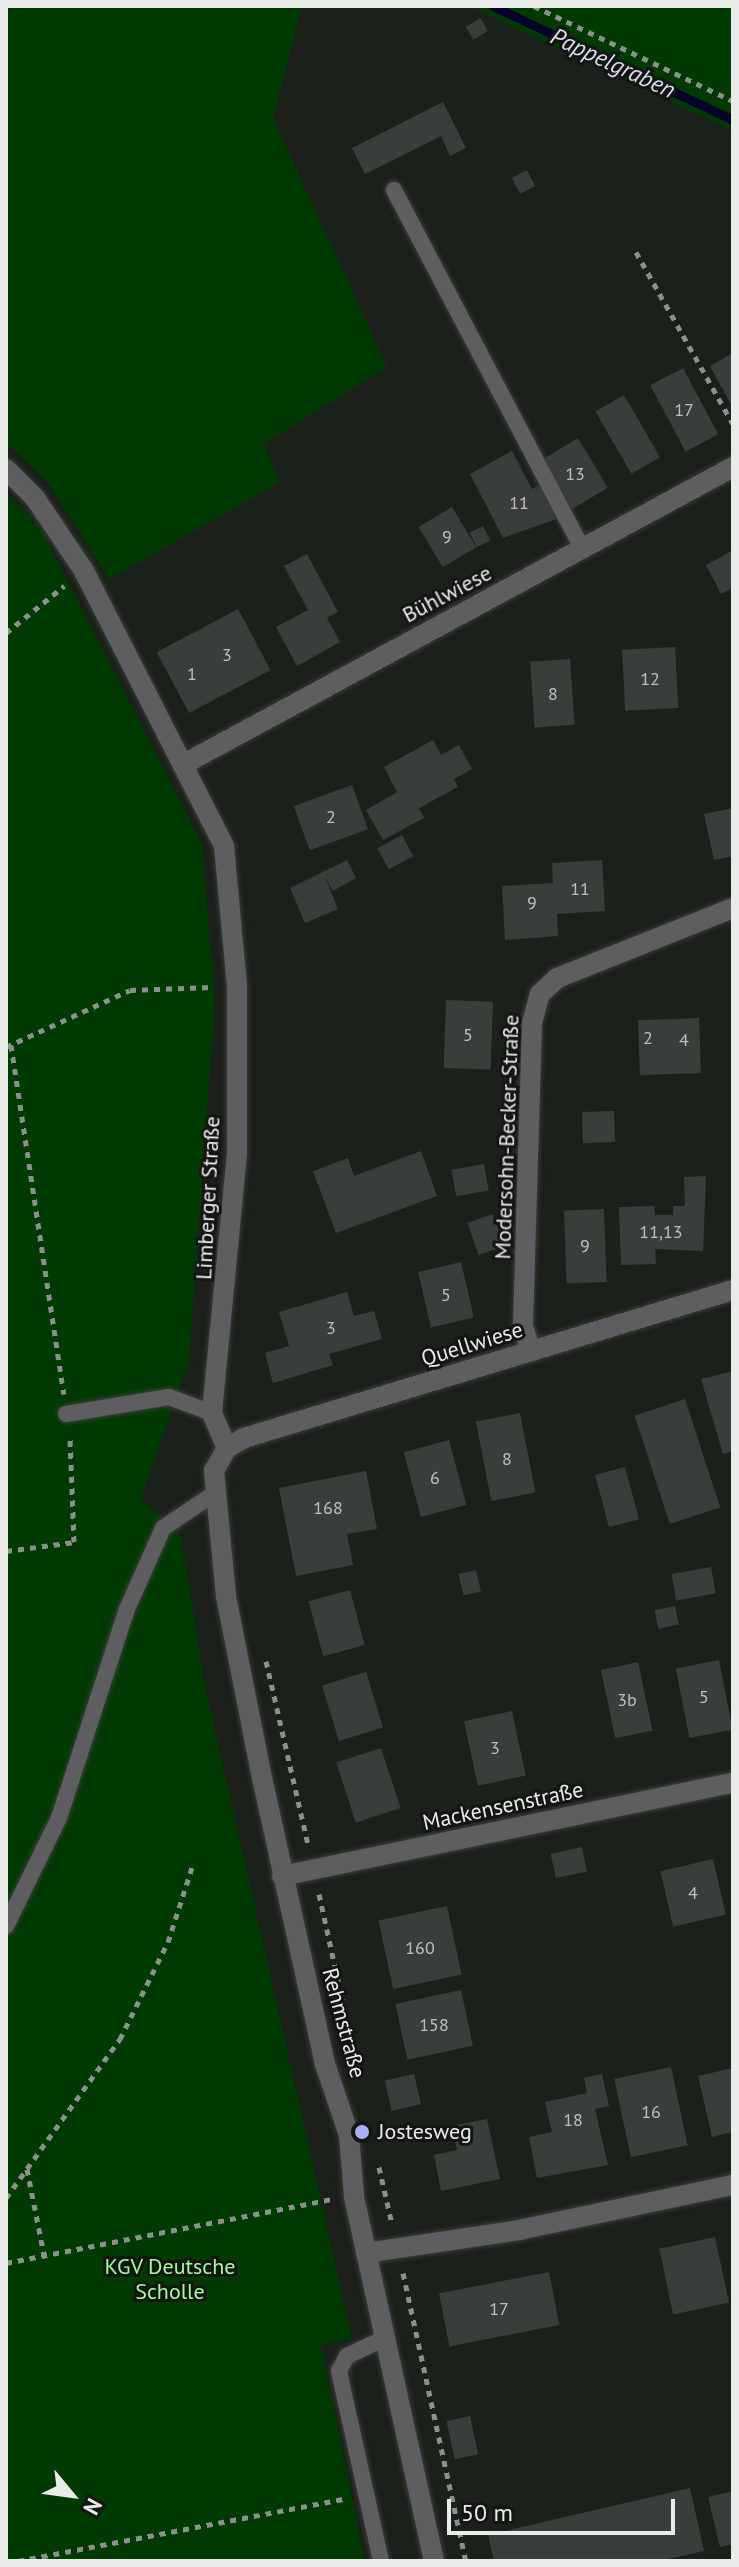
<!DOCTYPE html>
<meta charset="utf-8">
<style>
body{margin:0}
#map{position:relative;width:739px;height:2567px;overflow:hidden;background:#1c201b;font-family:"PT Sans",sans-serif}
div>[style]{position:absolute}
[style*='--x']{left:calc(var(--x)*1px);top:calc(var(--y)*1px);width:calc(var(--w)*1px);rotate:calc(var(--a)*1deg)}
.green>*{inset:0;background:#003a00}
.stream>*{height:9px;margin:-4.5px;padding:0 4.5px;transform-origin:4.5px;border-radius:4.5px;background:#07002d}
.building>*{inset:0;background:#3a3e3a;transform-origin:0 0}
.path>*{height:5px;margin-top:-2.5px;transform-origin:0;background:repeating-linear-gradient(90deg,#8c908c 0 6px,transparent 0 12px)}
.roads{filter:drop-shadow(0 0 2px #393d38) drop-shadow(0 0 2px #393d38)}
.service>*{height:16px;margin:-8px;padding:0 8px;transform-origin:8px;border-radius:8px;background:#5e5e61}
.minor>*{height:20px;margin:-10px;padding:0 10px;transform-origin:10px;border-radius:10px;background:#5e5e61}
.dots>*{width:22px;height:22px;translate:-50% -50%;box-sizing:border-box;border:4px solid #131612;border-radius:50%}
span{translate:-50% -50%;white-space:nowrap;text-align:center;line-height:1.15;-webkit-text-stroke:6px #131612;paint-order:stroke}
.number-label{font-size:18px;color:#bdc0bd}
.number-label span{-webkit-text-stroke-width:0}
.street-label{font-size:22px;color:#e9ece9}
.poi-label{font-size:22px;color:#e9ece9}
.left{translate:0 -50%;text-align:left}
.park-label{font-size:22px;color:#a6f8a0}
.water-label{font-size:24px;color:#d8dbf0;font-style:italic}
.frame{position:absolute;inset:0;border:8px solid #e9ece9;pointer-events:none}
.north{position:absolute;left:32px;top:2455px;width:80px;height:80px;-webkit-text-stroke:6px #131612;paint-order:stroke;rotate:119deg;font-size:22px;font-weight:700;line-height:32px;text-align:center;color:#e9ece9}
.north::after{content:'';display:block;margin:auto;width:28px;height:36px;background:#e9ece9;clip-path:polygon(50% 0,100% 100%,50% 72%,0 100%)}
.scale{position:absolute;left:447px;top:2499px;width:228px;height:36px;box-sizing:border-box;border:4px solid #e9ece9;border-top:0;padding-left:10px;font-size:24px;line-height:28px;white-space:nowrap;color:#e9ece9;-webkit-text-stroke:6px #131612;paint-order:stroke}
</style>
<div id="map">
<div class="green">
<div style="clip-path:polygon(6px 6px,302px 6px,273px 118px,387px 367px,264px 444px,280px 482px,109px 579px,49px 484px,6px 442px)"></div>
<div style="clip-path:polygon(469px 6px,733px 6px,733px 131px,568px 53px)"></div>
<div style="clip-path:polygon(6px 492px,40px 527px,202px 844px,215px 999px,189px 1361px,141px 1498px,181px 1537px,206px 1690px,352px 2339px,321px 2345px,365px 2561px,6px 2561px)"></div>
</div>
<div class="stream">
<div style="--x:493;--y:6;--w:266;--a:25.4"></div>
</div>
<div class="building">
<div style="left:480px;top:18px;width:15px;height:17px;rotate:58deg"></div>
<div style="clip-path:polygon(443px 102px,466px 148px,450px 156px,441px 136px,365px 174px,352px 148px)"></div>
<div style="left:527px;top:170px;width:18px;height:17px;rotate:63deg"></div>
<div style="clip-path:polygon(733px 353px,733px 408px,710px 366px)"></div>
<div style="left:683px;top:368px;width:75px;height:37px;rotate:62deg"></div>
<div style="left:624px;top:395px;width:72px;height:33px;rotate:60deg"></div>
<div style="left:578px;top:438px;width:58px;height:42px;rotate:59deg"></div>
<div style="clip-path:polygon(512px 451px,532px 489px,542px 484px,559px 518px,503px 538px,470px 474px)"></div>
<div style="left:452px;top:507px;width:47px;height:39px;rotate:59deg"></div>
<div style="left:483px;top:526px;width:16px;height:15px;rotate:63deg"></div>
<div style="clip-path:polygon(733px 550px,733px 588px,721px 594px,706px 565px)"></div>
<div style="clip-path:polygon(307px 554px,338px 612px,327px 618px,340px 642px,297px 666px,276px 627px,308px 610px,284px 566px)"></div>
<div style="left:238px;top:609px;width:69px;height:92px;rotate:62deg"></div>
<div style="left:675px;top:647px;width:61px;height:53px;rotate:87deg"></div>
<div style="left:570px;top:659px;width:66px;height:40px;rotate:86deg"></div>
<div style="clip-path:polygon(433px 740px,441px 755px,459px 745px,472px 769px,454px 779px,458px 787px,419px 808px,424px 818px,383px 840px,366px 810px,397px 792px,384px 767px)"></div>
<div style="left:352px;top:785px;width:47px;height:62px;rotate:70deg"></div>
<div style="clip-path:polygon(733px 808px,733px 856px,714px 860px,704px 814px)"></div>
<div style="left:402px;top:835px;width:24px;height:28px;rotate:62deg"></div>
<div style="clip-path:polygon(347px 860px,356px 878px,333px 891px,325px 877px,338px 909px,305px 923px,290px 888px)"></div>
<div style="clip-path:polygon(602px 860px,605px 911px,557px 914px,558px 936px,505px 940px,502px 886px,553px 883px,552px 863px)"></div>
<div style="left:446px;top:1000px;width:47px;height:68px;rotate:2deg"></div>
<div style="left:699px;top:1018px;width:55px;height:61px;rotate:88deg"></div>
<div style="left:614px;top:1111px;width:31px;height:32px;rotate:88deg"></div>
<div style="clip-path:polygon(421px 1151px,437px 1196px,336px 1233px,313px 1171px,348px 1158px,354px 1176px)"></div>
<div style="left:484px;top:1164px;width:27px;height:33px;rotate:80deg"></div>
<div style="clip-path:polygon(706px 1176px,703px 1251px,655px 1249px,656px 1264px,621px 1265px,619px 1207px,654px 1206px,655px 1215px,673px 1215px,673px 1206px,685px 1206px,684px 1177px)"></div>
<div style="left:604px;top:1209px;width:73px;height:40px;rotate:88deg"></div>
<div style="left:493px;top:1214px;width:34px;height:27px;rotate:71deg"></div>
<div style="left:461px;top:1262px;width:57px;height:44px;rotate:77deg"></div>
<div style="clip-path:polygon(347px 1292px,354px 1316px,374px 1311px,382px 1339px,329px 1354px,333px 1365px,273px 1383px,265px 1353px,289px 1346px,279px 1312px)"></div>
<div style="clip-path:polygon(733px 1371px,733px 1451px,723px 1454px,701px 1379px)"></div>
<div style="left:685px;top:1399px;width:114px;height:53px;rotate:72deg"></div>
<div style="left:520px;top:1413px;width:81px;height:45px;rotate:79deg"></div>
<div style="left:449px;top:1440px;width:67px;height:47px;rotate:75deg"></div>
<div style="left:625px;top:1467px;width:54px;height:31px;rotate:75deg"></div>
<div style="clip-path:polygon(366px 1471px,377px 1529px,347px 1534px,353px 1565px,296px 1576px,279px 1488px)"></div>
<div style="left:711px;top:1567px;width:27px;height:40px;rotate:80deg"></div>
<div style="left:476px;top:1570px;width:22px;height:18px;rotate:77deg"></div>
<div style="left:350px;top:1590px;width:57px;height:43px;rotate:75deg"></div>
<div style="left:675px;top:1606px;width:19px;height:21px;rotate:78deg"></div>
<div style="left:719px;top:1660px;width:71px;height:44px;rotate:79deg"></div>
<div style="left:638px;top:1662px;width:70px;height:38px;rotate:78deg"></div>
<div style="left:366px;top:1672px;width:58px;height:46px;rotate:73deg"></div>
<div style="left:512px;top:1711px;width:66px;height:49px;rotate:78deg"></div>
<div style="left:381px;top:1748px;width:63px;height:47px;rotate:72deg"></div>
<div style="left:582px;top:1847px;width:25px;height:32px;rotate:78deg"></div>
<div style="left:713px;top:1859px;width:57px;height:54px;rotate:77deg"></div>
<div style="left:447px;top:1906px;width:70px;height:70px;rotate:78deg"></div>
<div style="left:461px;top:1990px;width:57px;height:67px;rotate:78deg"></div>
<div style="left:671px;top:2067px;width:80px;height:58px;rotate:78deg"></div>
<div style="clip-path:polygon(733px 2068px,733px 2132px,712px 2137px,698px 2076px)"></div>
<div style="left:414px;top:2074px;width:31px;height:30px;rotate:77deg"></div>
<div style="clip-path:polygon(602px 2074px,609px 2106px,595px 2109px,608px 2165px,537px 2178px,529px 2137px,552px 2132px,545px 2102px,587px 2093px,584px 2078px)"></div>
<div style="clip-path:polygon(487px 2119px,500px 2179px,441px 2191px,434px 2155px,457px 2150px,452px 2126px)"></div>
<div style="left:715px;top:2237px;width:67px;height:57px;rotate:78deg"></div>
<div style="left:549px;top:2272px;width:54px;height:112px;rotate:79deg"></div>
<div style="left:470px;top:2416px;width:39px;height:24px;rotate:78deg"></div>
<div style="clip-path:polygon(690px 2488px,704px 2551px,659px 2561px,494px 2561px,488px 2535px)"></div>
<div style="clip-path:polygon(733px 2491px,733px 2544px,720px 2547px,708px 2497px)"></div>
</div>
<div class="path">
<div style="--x:534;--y:6;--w:221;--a:25.5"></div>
<div style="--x:636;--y:252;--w:197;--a:60.6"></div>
<div style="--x:6;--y:633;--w:75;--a:-39"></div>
<div style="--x:11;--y:1045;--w:353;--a:81.4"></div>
<div style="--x:6;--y:1047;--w:136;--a:-24.7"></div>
<div style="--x:130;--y:990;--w:82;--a:-2.1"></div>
<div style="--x:6;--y:1551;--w:69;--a:-7.5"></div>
<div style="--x:74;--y:1542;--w:106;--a:-92.2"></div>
<div style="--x:266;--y:1661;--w:189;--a:77.1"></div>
<div style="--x:319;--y:1894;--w:190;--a:77.6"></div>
<div style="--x:379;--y:2167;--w:58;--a:77.2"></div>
<div style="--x:27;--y:2169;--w:88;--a:78.8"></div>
<div style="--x:6;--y:2198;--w:196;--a:-54.4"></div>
<div style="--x:120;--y:2039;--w:108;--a:-63.7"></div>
<div style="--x:168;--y:1942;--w:82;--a:-72.2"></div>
<div style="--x:6;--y:2263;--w:333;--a:-11.1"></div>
<div style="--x:403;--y:2273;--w:295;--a:77.7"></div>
<div style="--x:18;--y:2561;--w:335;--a:-10.8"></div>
</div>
<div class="roads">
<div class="service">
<div style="--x:394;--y:190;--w:404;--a:62.3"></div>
<div style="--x:66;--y:1414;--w:104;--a:-9.4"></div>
<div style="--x:169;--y:1397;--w:46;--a:20.4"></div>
<div style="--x:6;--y:1926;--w:120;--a:-63.9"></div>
<div style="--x:59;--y:1818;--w:220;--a:-72"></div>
<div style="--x:127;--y:1609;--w:89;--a:-66"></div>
<div style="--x:163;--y:1528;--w:59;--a:-34"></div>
<div style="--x:381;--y:2561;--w:195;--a:-102.5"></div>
<div style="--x:339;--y:2371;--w:17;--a:-62"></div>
<div style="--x:347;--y:2356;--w:42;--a:-25.3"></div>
</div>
<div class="minor">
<div style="--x:6;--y:469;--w:41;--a:45"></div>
<div style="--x:35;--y:498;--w:88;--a:56.1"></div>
<div style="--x:84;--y:571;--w:309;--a:63"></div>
<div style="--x:224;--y:846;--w:142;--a:84.7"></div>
<div style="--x:237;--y:987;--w:166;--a:90"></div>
<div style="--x:237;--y:1153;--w:261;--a:95.5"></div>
<div style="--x:212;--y:1413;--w:38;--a:67"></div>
<div style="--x:184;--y:764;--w:624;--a:-28.41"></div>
<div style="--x:531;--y:1351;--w:26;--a:-108"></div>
<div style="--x:523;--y:1326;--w:303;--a:-88.3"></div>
<div style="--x:532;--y:1023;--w:30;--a:-75"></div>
<div style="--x:540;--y:994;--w:23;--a:-43"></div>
<div style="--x:557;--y:978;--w:189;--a:-21.7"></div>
<div style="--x:282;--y:1876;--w:460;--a:-11.7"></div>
<div style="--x:366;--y:2253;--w:155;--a:-8.5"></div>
<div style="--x:519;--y:2230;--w:219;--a:-11.9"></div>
<div style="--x:434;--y:2561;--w:374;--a:-102.4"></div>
<div style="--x:354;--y:2196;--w:61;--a:-94.7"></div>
<div style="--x:349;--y:2135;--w:75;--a:-108.7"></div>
<div style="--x:325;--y:2064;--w:303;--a:-102.4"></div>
<div style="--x:260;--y:1768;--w:175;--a:-101.2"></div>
<div style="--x:226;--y:1596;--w:126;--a:-95.5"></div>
<div style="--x:214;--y:1471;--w:26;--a:-61"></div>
<div style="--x:227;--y:1448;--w:20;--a:-30"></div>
<div style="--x:244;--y:1438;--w:511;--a:-16.84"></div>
</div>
</div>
<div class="dots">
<div style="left:362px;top:2132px;background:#a8b0fc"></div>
</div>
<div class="number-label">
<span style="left:684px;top:410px">17</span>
<span style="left:575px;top:474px">13</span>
<span style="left:519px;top:503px">11</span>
<span style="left:447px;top:537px">9</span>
<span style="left:227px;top:655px">3</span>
<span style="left:192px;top:674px">1</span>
<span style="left:650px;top:679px">12</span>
<span style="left:553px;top:694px">8</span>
<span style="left:331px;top:817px">2</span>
<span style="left:580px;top:889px">11</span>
<span style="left:532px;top:903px">9</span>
<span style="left:468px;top:1035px">5</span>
<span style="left:648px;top:1038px">2</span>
<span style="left:684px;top:1040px">4</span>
<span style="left:661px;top:1232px">11,13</span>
<span style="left:585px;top:1246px">9</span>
<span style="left:446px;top:1295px">5</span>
<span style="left:331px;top:1328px">3</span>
<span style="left:507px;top:1459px">8</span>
<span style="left:435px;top:1478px">6</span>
<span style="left:328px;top:1508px">168</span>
<span style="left:704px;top:1697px">5</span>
<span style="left:627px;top:1700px">3b</span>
<span style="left:495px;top:1748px">3</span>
<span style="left:693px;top:1893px">4</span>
<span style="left:420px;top:1948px">160</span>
<span style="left:434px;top:2025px">158</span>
<span style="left:651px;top:2112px">16</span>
<span style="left:573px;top:2120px">18</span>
<span style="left:499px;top:2309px">17</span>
</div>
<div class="street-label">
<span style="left:447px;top:594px;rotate:-28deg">Bühlwiese</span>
<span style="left:507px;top:1137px;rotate:-88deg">Modersohn-Becker-Straße</span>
<span style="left:208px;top:1198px;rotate:-87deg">Limberger Straße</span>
<span style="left:472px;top:1344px;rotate:-17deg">Quellwiese</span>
<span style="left:503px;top:1806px;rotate:-12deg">Mackensenstraße</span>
<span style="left:344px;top:2023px;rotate:75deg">Rehmstraße</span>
</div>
<div class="poi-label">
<span class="left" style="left:378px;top:2132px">Jostesweg</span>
</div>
<div class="park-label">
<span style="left:170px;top:2279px">KGV Deutsche<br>Scholle</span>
</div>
<div class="water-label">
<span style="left:613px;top:63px;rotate:25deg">Pappelgraben</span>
</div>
<div class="frame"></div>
<div class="north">N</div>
<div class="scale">50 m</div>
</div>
